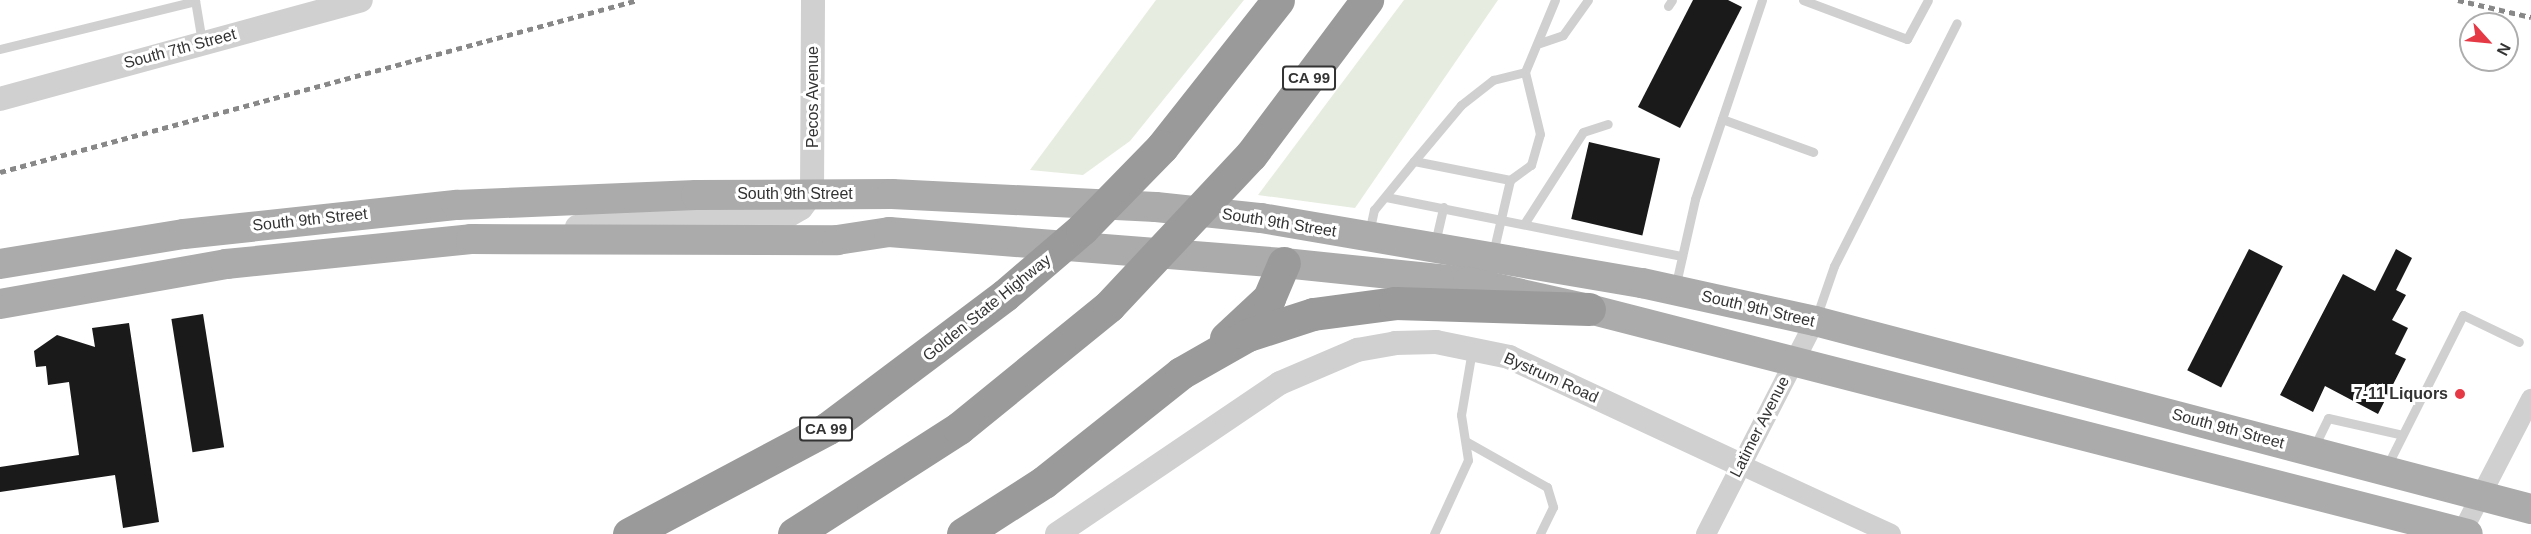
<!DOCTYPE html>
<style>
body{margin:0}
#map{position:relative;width:2531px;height:534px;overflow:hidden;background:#fff;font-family:Arial,sans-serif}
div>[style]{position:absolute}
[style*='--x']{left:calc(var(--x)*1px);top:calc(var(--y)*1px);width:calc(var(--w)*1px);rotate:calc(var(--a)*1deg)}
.green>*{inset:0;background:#e6ecdf}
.building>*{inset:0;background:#1a1a1a;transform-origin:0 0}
.service>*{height:9px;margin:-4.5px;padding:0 4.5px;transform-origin:4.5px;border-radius:4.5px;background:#d0d0d0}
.minor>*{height:20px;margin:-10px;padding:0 10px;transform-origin:10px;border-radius:10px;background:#d0d0d0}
.tertiary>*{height:24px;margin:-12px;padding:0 12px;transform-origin:12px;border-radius:12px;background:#d0d0d0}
.primary>*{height:30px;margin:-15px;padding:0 15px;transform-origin:15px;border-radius:15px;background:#ababab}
.motorway>*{height:33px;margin:-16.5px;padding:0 16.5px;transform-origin:16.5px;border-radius:16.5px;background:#9a9a9a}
.rail>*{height:4.5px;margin-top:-2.25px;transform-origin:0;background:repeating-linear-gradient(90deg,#888 0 6px,transparent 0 10.5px)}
.motorway-bridge>*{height:33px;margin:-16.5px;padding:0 16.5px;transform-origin:16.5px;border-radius:16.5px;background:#9a9a9a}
.dots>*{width:16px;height:16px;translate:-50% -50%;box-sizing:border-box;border:3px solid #fff;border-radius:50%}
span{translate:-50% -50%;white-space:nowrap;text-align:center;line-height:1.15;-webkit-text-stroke:6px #fff;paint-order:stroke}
.shield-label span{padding:2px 4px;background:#fff;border:2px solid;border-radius:4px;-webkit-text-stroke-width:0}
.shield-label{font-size:15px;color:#333;font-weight:700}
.street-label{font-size:16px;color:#333}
.poi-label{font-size:16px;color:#333;font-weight:700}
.right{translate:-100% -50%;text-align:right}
.north{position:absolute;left:2459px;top:12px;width:60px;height:60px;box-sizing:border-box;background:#fff;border:2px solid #adadad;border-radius:50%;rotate:117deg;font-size:16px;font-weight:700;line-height:24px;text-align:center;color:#333}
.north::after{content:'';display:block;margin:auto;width:21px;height:27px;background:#e63946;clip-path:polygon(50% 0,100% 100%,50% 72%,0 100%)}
</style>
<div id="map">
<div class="green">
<div style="clip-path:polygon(1156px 0,1244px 0,1130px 141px,1083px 175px,1030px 170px)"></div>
<div style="clip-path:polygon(1404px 0,1498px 0,1355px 208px,1258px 195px)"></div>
</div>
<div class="building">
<div style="clip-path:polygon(1693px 0,1728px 0,1742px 7px,1680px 128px,1638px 107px)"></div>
<div style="left:1589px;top:142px;width:73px;height:79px;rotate:13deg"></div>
<div style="left:2249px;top:249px;width:38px;height:136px;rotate:27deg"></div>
<div style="clip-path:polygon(2396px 249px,2412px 258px,2396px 290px,2406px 295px,2392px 320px,2408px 328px,2395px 354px,2406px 359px,2378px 414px,2325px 386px,2313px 412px,2280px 395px,2343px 274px,2375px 291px)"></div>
<div style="left:203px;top:314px;width:135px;height:32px;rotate:81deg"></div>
<div style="clip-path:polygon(129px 323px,159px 522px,123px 528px,115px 475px,0 492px,0 467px,79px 455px,69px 382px,48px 385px,46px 366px,36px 367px,34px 351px,57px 335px,95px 347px,92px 328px)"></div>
</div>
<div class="service">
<div style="--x:195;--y:0;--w:43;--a:80.5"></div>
<div style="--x:1803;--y:0;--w:111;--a:20.6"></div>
<div style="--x:1907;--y:39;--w:44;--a:-61.7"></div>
<div style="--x:1668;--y:6;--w:7;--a:-56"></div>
<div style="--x:1540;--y:43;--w:24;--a:-19"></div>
<div style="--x:1563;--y:35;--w:43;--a:-54.5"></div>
<div style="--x:0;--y:49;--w:201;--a:-13.8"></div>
<div style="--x:1722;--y:119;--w:97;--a:19.9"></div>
<div style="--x:1414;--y:161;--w:73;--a:-50"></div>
<div style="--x:1461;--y:105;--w:41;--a:-38"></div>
<div style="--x:1493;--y:80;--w:33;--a:-14"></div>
<div style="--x:1525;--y:72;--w:78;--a:-67.4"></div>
<div style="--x:1510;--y:180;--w:26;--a:-36"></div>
<div style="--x:1531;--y:165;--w:32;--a:-74"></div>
<div style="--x:1540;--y:134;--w:64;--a:-103.6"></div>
<div style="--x:1386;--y:197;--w:302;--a:11.3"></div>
<div style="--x:1524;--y:224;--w:109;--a:-57.3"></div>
<div style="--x:1583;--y:132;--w:26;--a:-18"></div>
<div style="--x:1369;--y:233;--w:24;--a:-78"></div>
<div style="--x:1374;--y:210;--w:63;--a:-50.8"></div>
<div style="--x:1414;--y:161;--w:98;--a:11.2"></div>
<div style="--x:1510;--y:180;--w:75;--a:103.1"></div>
<div style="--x:1435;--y:243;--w:37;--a:-77"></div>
<div style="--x:1675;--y:288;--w:91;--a:-77.3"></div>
<div style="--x:1695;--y:199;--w:210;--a:-71.4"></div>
<div style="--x:1816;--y:318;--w:55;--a:-70.9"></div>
<div style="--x:1834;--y:266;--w:272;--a:-63.2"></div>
<div style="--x:1467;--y:442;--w:92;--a:29.4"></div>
<div style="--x:1547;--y:487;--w:21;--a:73"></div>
<div style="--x:1553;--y:507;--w:30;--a:116"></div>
<div style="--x:2314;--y:447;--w:32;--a:-64"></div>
<div style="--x:2328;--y:418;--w:73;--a:12.7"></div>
<div style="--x:2387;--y:466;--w:169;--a:-63.3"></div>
<div style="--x:2463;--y:315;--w:62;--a:25.7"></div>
<div style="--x:1434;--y:534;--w:81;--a:-65.3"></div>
<div style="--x:1468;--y:460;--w:46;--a:-98.8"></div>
<div style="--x:1461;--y:415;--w:66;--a:-80.4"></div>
</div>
<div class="minor">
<div style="--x:1741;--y:465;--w:165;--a:24.7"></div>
<div style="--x:2462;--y:532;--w:150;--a:-62.6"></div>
<div style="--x:1706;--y:534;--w:239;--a:-62.9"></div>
</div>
<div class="tertiary">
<div style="--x:0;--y:99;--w:374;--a:-15.3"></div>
<div style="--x:577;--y:227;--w:65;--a:-8"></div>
<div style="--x:641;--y:218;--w:148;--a:-1.2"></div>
<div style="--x:789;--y:215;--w:14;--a:-30"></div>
<div style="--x:801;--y:208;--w:18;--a:-52"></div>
<div style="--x:812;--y:194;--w:194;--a:-89.7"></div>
<div style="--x:1057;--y:534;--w:269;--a:-34.1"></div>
<div style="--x:1280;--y:383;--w:84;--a:-23.2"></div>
<div style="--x:1357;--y:350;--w:39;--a:-10"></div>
<div style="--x:1395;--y:343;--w:41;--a:-1.4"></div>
<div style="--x:1436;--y:342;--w:75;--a:11.6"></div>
<div style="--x:1509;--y:357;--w:256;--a:25"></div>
</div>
<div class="primary">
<div style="--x:0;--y:264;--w:186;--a:-9.3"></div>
<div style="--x:184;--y:234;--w:275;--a:-6.1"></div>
<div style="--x:457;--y:205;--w:239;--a:-2.4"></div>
<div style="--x:696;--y:195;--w:196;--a:-0.3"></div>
<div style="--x:892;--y:194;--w:264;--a:2.8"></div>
<div style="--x:1156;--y:207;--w:106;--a:6"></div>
<div style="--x:1261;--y:218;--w:387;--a:9.7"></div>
<div style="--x:1642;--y:283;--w:177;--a:12.4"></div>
<div style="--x:1815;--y:321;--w:740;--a:14.71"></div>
<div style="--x:0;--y:304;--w:230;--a:-10"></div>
<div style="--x:226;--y:264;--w:246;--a:-5.8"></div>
<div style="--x:471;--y:239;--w:366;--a:0.2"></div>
<div style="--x:837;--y:240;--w:53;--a:-8.7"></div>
<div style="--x:889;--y:232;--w:396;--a:4.5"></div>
<div style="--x:1284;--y:263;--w:185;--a:5.9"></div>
<div style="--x:1468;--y:282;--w:124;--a:12.6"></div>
<div style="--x:1589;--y:309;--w:907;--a:14.36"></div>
</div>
<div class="motorway">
<div style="--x:1162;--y:147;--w:187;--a:-51.7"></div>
<div style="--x:1251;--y:155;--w:194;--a:-53.2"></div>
<div style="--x:1226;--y:338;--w:59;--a:-42.9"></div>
<div style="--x:1269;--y:298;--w:38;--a:-67"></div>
<div style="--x:629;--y:534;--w:225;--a:-28"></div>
<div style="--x:828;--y:428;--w:221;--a:-36.9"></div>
<div style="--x:794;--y:534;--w:196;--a:-32.7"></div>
<div style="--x:959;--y:428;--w:193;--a:-39.1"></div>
<div style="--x:963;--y:534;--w:96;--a:-32.7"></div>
<div style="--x:1044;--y:482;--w:175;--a:-38.5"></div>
<div style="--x:1181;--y:373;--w:77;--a:-29.6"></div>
<div style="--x:1248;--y:335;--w:68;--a:-17.9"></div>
<div style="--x:1313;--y:314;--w:83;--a:-7.6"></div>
<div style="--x:1395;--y:303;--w:194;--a:1.8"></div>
</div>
<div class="rail">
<div style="--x:2458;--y:0;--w:75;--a:13.1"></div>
<div style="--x:0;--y:172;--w:661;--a:-15.09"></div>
</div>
<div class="motorway-bridge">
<div style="--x:1005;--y:295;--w:101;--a:-40.6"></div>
<div style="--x:1082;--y:229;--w:115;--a:-45.7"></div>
<div style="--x:1109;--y:306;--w:207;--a:-46.8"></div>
</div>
<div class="dots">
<div style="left:2460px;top:394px;background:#e63946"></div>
</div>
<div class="shield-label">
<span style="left:1309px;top:78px">CA 99</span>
<span style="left:826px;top:429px">CA 99</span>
</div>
<div class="street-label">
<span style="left:180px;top:49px;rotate:-15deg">South 7th Street</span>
<span style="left:813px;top:97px;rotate:-90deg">Pecos Avenue</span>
<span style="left:795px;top:194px">South 9th Street</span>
<span style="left:310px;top:220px;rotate:-6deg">South 9th Street</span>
<span style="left:1279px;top:223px;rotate:9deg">South 9th Street</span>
<span style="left:987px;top:308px;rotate:-39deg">Golden State Highway</span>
<span style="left:1758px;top:309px;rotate:13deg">South 9th Street</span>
<span style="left:1551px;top:378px;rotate:24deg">Bystrum Road</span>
<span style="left:1760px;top:427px;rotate:-63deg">Latimer Avenue</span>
<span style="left:2228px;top:429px;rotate:15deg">South 9th Street</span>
</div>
<div class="poi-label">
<span class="right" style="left:2448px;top:394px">7-11 Liquors</span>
</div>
<div class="north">N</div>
</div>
